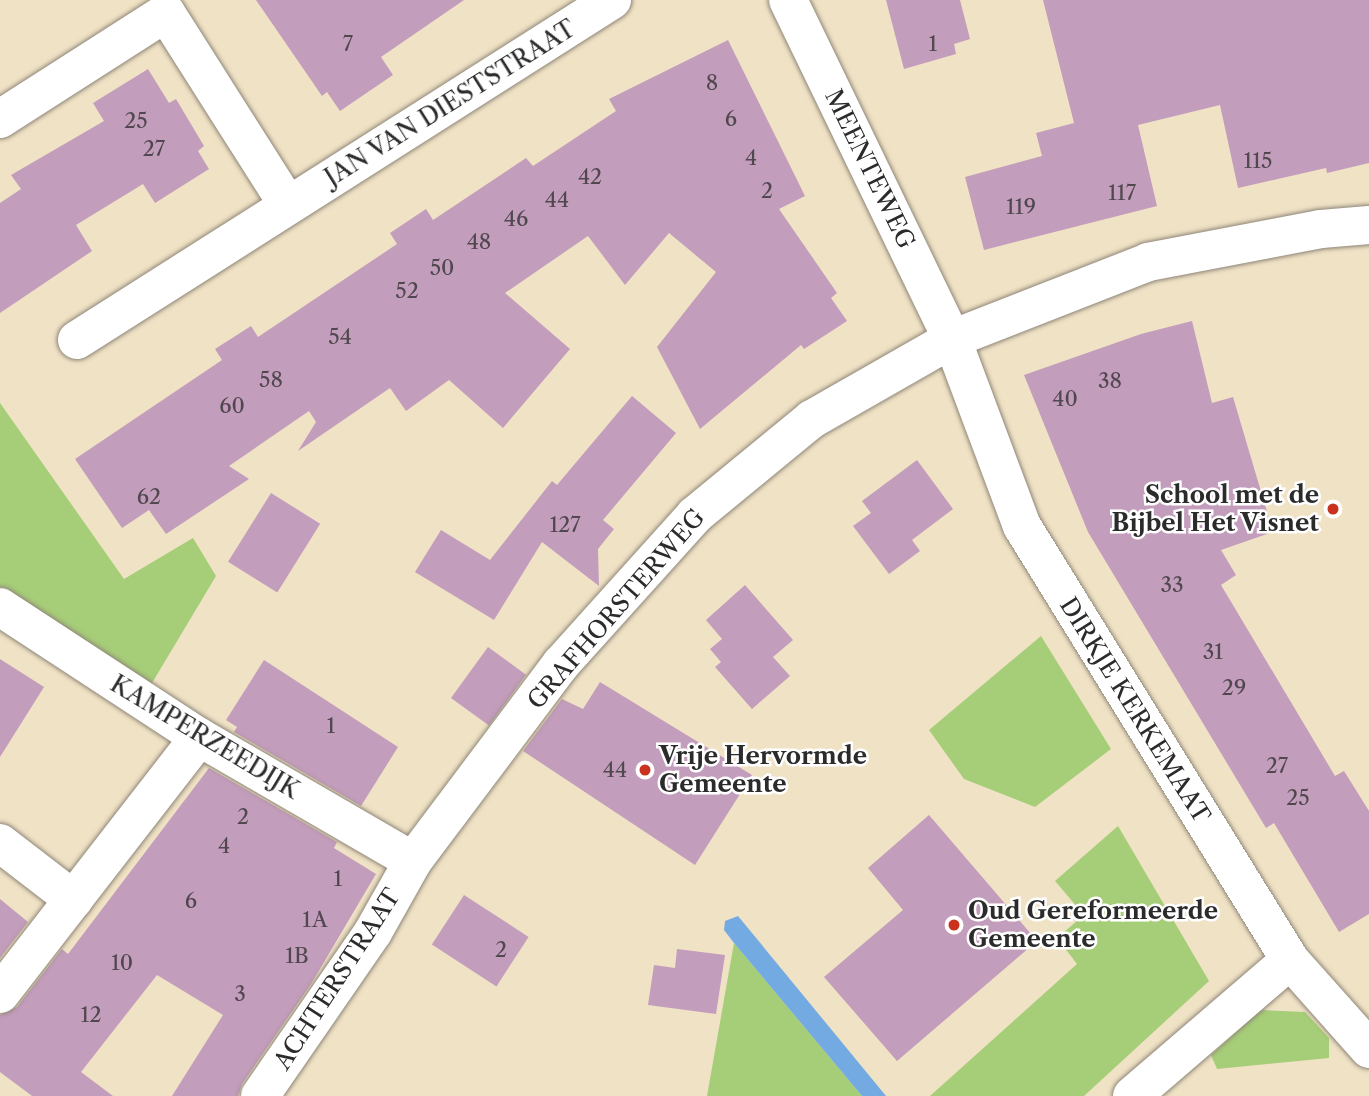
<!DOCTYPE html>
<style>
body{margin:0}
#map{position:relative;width:1369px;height:1096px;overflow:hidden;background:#f0e2c5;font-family:"Libre Caslon Text",serif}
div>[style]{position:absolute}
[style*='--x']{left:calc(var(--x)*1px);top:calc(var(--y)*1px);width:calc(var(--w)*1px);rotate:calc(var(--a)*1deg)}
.green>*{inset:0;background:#a6cd78}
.water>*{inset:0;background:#73aae2}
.building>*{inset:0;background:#c39dbc;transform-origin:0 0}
.roads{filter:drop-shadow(0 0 2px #8e8678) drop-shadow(0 0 2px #8e8678)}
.minor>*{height:38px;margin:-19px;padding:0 19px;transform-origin:19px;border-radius:19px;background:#fff}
.dots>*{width:19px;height:19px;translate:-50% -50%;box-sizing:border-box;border:4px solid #fff;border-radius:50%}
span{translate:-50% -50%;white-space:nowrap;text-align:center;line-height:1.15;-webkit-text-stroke:5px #fff;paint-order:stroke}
.number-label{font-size:21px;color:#51484f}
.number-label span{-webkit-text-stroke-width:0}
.street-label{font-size:24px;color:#2b2b2b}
.poi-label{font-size:24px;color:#2b2b2b;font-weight:700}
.right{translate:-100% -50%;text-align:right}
.left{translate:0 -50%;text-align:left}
</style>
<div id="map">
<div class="green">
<div style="clip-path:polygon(0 403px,124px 579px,193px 538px,216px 576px,152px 683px,0 589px)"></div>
<div style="clip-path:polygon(1041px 636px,1111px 749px,1035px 807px,964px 779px,929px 730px)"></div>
<div style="clip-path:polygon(1118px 826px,1209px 981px,1084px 1096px,930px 1096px,1077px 964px,1057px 938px,1084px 915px,1055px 881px)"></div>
<div style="clip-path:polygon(734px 943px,862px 1096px,707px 1096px)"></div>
<div style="clip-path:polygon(1261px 1010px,1305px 1012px,1329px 1038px,1329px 1058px,1217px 1069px,1211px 1055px)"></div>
</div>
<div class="water">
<div style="clip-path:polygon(738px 916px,886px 1096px,862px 1096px,734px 943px,724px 930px,725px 921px)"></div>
</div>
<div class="building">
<div style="clip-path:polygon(256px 0,464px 0,381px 57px,393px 75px,340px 111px,327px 92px,322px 96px)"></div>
<div style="clip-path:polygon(886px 0,960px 0,970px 39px,954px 44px,956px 54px,904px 69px)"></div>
<div style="clip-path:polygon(1043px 0,1369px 0,1369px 163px,1327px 173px,1326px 168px,1238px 188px,1220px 105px,1138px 125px,1157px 206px,984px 250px,965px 177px,1042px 156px,1036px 133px,1074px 123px)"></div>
<div style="clip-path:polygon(728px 40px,805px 196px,779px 209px,837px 293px,831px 298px,847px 321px,804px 349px,801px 345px,700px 429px,657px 347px,716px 272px,669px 233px,625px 285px,588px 236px,505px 293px,570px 349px,503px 428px,449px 380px,406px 411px,390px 388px,298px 451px,316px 422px,309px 411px,229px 466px,249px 479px,166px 534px,149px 510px,122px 528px,75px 459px,222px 360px,215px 349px,251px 326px,258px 337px,397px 244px,390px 233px,426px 209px,433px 220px,526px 158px,533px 166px,616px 111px,609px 99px)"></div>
<div style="clip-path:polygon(148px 69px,169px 103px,176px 99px,204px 146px,198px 151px,209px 169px,155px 203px,143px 184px,76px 225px,92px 251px,0 313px,0 203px,21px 189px,11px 175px,104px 121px,93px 103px)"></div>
<div style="clip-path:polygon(1192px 321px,1212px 403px,1233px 397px,1273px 532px,1221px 550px,1236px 575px,1221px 585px,1335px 776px,1344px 771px,1369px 811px,1369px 914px,1339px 932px,1274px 823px,1266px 828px,1088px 532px,1024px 375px,1141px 334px)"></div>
<div style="clip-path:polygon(632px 396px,676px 433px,603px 520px,614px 529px,598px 549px,599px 586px,542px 542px,494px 620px,415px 572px,441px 530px,490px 560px,552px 481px,557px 485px)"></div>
<div style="clip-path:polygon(917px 460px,953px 509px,912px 540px,920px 551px,889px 574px,853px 526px,871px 513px,862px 501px)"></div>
<div style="left:271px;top:493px;width:58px;height:81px;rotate:32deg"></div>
<div style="clip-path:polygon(745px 585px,793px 640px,773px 657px,790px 676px,752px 709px,715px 667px,721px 662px,710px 649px,722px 639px,706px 620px)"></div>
<div style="left:488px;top:647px;width:47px;height:63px;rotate:36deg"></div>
<div style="clip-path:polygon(0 659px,44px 687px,0 757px)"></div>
<div style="clip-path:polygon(264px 660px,398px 747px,361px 806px,234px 732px,237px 727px,226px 720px)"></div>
<div style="clip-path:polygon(600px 682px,752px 775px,695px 865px,523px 751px,562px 699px,583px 709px)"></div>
<div style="clip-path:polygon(209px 768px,337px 842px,334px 848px,376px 874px,311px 984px,242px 1084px,238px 1096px,172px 1096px,223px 1015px,157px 975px,81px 1072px,113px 1096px,32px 1096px,0 1072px,0 1015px,17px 1007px,62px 949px,68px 954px)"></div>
<div style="clip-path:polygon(929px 815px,1037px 941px,897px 1061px,824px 977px,903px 910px,868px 868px)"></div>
<div style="left:464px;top:895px;width:77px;height:59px;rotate:33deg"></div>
<div style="clip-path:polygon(0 899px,28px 922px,0 958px)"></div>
<div style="clip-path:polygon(677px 949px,725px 955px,716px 1014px,648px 1005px,654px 965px,675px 968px)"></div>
</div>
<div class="roads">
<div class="minor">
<div style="--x:788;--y:0;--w:377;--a:64.2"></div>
<div style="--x:952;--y:339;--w:200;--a:69.5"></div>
<div style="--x:1022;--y:526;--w:510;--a:58.3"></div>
<div style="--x:1290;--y:960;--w:119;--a:48.4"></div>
<div style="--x:0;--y:119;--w:197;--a:-32.6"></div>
<div style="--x:166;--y:13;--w:227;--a:57.6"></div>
<div style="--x:77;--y:340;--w:634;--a:-32.44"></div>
<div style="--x:0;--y:607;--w:238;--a:33.2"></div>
<div style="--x:199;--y:737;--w:247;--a:30.1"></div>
<div style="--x:0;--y:843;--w:93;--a:37.6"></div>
<div style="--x:0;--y:994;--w:325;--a:-52.2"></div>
<div style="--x:260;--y:1096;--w:199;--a:-55.4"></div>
<div style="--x:373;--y:932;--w:81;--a:-60.6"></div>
<div style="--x:413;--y:861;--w:246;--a:-53.1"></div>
<div style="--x:561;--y:664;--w:200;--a:-48"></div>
<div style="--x:695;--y:515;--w:151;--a:-39.4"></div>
<div style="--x:812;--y:419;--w:161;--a:-29.7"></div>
<div style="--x:952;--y:339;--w:211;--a:-21.4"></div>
<div style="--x:1148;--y:262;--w:176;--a:-10.8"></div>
<div style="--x:1321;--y:229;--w:48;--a:-4.8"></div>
<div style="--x:1132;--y:1096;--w:208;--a:-40.7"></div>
</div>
</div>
<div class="dots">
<div style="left:1333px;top:509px;background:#c8321e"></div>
<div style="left:645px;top:770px;background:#c8321e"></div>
<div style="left:954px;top:925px;background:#c8321e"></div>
</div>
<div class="number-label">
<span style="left:348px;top:44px">7</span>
<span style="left:933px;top:44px">1</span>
<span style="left:712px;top:83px">8</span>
<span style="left:731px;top:119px">6</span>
<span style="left:136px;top:121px">25</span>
<span style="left:154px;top:149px">27</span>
<span style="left:751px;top:158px">4</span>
<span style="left:1258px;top:161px">115</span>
<span style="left:590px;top:177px">42</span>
<span style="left:767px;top:191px">2</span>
<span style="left:1122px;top:193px">117</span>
<span style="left:557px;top:200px">44</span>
<span style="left:1021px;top:207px">119</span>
<span style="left:516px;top:219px">46</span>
<span style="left:479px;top:242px">48</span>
<span style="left:442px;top:268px">50</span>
<span style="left:407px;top:291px">52</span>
<span style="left:340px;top:337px">54</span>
<span style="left:271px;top:380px">58</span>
<span style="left:1110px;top:381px">38</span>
<span style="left:1065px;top:399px">40</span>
<span style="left:232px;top:406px">60</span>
<span style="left:149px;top:497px">62</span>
<span style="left:565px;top:525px">127</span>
<span style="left:1172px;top:585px">33</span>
<span style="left:1213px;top:652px">31</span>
<span style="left:1234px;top:688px">29</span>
<span style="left:331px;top:726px">1</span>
<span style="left:1277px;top:766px">27</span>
<span style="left:615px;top:770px">44</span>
<span style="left:1298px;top:798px">25</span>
<span style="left:243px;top:817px">2</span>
<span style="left:224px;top:846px">4</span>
<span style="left:338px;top:879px">1</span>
<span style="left:191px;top:901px">6</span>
<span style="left:315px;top:920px">1A</span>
<span style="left:501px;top:950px">2</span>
<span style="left:297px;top:956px">1B</span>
<span style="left:122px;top:963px">10</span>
<span style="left:240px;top:994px">3</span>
<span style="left:91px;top:1015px">12</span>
</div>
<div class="street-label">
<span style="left:450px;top:103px;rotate:-32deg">JAN VAN DIESTSTRAAT</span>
<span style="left:870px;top:169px;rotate:64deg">MEENTEWEG</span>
<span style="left:616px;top:609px;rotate:-49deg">GRAFHORSTERWEG</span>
<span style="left:1135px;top:710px;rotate:58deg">DIRKJE KERKEMAAT</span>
<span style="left:205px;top:737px;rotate:31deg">KAMPERZEEDIJK</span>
<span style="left:337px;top:979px;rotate:-57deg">ACHTERSTRAAT</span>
</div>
<div class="poi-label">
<span class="right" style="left:1319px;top:509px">School met de<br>Bijbel Het Visnet</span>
<span class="left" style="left:659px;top:770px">Vrije Hervormde<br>Gemeente</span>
<span class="left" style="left:968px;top:925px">Oud Gereformeerde<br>Gemeente</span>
</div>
</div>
